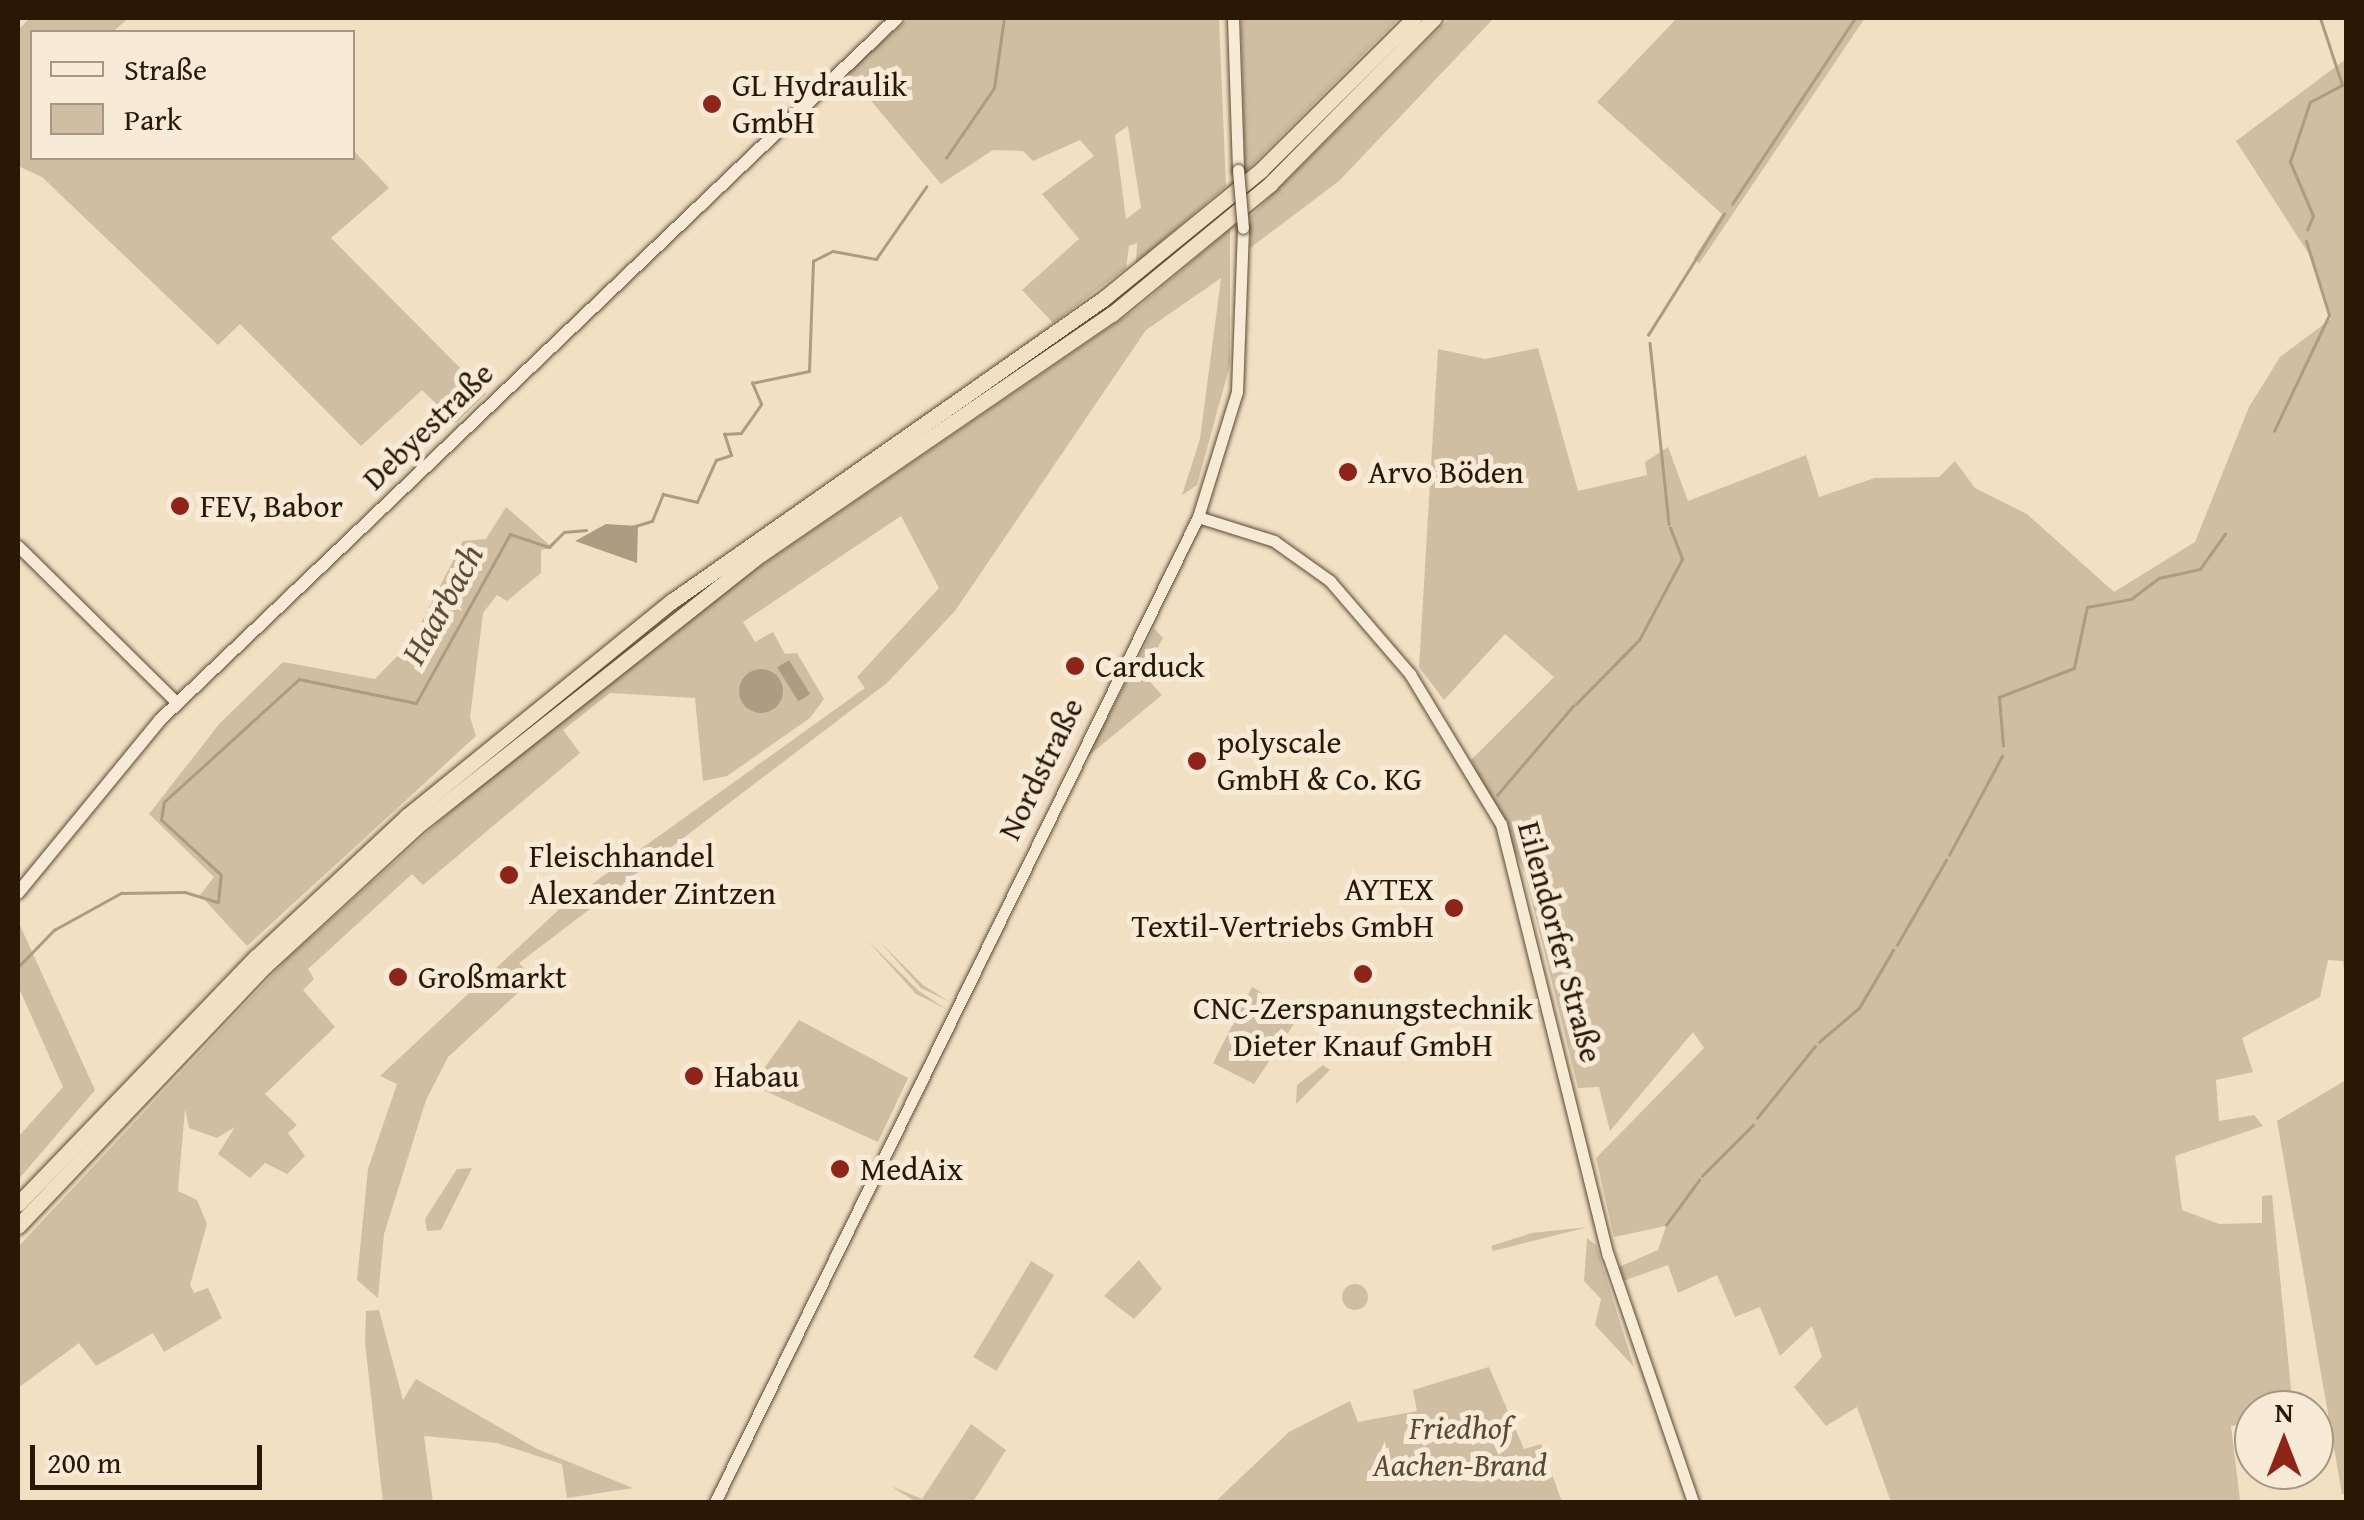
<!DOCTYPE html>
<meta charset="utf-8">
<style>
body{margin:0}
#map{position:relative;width:2364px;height:1520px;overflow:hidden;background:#f2e0c3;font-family:"Gentium Book Plus",serif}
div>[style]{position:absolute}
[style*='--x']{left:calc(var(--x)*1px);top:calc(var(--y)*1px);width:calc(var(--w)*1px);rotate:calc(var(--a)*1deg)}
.green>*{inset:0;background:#d0bea2;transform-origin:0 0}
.round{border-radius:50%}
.water>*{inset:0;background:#ae9c82;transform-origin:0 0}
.stream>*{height:2.5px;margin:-1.25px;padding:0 1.25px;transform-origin:1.25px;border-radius:1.25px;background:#ae9c82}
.roads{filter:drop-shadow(0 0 2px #5b4a33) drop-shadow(0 0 2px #5b4a33)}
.tertiary>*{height:11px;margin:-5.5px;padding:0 5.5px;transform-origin:5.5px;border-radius:5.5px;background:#f7ebd8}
.secondary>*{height:12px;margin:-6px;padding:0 6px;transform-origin:6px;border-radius:6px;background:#f7ebd8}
.motorway>*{height:15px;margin:-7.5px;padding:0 7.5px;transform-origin:7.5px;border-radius:7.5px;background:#f2e0c3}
.bridges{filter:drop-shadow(0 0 2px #5b4a33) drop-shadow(0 0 2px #5b4a33)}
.tertiary-bridge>*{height:11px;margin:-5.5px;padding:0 5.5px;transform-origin:5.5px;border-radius:5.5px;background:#f7ebd8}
.dots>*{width:28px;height:28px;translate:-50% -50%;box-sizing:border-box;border:5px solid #f7ebd8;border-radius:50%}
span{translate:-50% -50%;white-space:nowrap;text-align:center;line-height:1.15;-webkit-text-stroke:10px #f7ebd8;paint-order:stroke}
.poi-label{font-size:32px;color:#291803}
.left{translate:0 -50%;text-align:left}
.right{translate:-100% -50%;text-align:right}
.street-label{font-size:32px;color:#291803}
.park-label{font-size:32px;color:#5b4a33;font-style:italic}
.water-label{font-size:35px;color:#5e4d36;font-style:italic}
.frame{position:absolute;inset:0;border:20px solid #291803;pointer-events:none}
.legend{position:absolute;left:30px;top:30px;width:325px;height:130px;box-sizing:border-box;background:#f7ebd8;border:2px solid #a59783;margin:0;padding:12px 18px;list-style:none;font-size:30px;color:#291803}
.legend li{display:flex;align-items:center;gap:20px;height:50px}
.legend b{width:50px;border:2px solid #a59783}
.north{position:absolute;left:2234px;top:1390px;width:100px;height:100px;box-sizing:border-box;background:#f7ebd8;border:2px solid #a59783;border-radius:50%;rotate:0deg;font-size:28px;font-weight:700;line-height:40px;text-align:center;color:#291803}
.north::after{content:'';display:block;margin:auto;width:35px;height:45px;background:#8f2418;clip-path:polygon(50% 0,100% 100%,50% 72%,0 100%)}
.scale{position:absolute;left:30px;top:1445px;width:232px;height:45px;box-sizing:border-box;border:5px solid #291803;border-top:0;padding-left:12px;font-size:30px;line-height:35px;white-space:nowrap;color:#291803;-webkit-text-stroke:8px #f7ebd8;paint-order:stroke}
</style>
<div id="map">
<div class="green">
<div style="clip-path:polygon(30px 18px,128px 18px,113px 32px,32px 32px,32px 158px,352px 158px,353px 150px,389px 188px,331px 238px,486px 394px,456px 423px,422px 390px,361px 446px,240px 324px,218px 345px,42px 177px,18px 166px,18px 30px)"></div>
<div style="clip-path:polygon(evenodd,910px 18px,1219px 18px,1226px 186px,1136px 263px,1137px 243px,1129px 246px,1126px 268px,1053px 323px,1022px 290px,1079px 239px,1042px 194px,1094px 156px,1080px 140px,1033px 161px,1023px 151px,993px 150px,941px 184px,846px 71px,910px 18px,1128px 126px,1141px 208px,1126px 219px,1115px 135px,1128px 126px)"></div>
<div style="clip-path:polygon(1241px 18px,1399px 18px,1245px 172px)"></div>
<div style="clip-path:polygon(1450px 18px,1494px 18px,1339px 181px,1250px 248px,1249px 218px)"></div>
<div style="clip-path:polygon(1677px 18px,1865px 18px,1699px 264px,1694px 258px,1722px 214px,1597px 102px)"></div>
<div style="clip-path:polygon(2346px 59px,2346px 994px,2343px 961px,2328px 960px,2320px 997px,2242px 1038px,2253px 1072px,2216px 1080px,2219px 1121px,2254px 1115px,2263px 1126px,2175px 1156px,2182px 1210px,2219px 1224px,2262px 1223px,2262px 1196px,2272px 1195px,2293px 1410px,2254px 1410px,2254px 1423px,2231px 1426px,2240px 1500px,2232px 1502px,1891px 1502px,1857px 1407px,1826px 1426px,1794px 1387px,1822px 1357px,1812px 1326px,1780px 1356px,1760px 1307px,1735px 1317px,1717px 1275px,1678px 1293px,1668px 1265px,1623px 1281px,1619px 1267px,1658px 1250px,1666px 1226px,1614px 1237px,1596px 1158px,1704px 1048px,1693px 1032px,1610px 1131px,1599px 1087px,1578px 1088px,1525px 873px,1471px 760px,1554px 677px,1505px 634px,1444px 700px,1419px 667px,1438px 349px,1485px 359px,1538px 348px,1578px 491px,1647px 475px,1645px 462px,1668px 447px,1688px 501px,1806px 455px,1819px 497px,1875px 478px,1939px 477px,1955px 461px,1975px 488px,2027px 514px,2114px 592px,2195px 542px,2249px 407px,2280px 357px,2331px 319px,2309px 254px,2236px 141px)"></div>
<div style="clip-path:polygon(1230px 229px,1230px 365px,1197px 485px,1182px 495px,1200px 439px,1221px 278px,1146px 330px,955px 611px,887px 683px,519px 963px,533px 979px,448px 1057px,426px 1100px,384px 1234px,378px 1298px,357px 1280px,368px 1169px,397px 1084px,380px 1076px,567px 902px,865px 688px,857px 677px,939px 588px,901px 516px,743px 622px,755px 642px,773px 632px,785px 654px,797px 653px,824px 699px,810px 718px,727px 776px,703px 781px,695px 698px,610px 693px,563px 730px,580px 753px,423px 885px,412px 874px,308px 969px,314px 979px,303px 990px,335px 1027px,265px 1094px,297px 1125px,288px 1133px,305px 1156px,287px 1174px,265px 1163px,250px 1178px,218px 1154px,235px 1127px,217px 1138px,189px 1128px,185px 1109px,178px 1191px,197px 1200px,207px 1224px,190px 1285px,194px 1293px,208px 1288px,222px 1318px,164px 1352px,153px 1333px,96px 1366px,79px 1343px,18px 1388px,18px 1247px,288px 958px,508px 760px,733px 585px,1135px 310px)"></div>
<div style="clip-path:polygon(506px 507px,553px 548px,541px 550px,541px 573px,507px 601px,497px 595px,483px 613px,470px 717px,476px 736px,247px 946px,200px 895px,214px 877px,149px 814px,220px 723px,283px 662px,375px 679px,412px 641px,463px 541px,486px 539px)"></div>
<div style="clip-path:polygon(1154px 628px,1163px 638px,1143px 674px,1162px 695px,1087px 757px)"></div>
<div style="clip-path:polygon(18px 921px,95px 1090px,18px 1180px,18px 1137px,63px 1087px,18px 986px)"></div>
<div style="clip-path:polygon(867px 940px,919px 991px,946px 1009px,916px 994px)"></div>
<div style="clip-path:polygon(879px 941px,923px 985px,950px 1002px,921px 988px)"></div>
<div style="clip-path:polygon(1252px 987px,1300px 1015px,1254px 1084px,1213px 1063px)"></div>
<div style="clip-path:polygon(799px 1020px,908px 1078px,878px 1142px,752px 1085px)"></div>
<div style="clip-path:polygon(1323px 1065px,1330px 1070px,1296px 1104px,1297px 1085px)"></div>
<div style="clip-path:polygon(2346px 1080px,2346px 1494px,2342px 1494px,2277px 1121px)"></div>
<div style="clip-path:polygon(472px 1168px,441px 1230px,427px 1231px,425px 1219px,457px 1169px)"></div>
<div style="clip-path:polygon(1588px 1227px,1493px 1251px,1491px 1246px,1532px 1233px)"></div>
<div style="clip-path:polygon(1587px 1238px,1596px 1245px,1634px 1367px,1595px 1325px,1601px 1299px,1584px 1281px)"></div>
<div style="clip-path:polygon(1139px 1260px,1162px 1289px,1134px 1319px,1104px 1296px)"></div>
<div style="left:1031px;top:1261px;width:27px;height:112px;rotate:31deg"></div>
<div class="round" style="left:1342px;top:1284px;width:26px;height:26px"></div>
<div style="clip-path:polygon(379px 1310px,403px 1400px,416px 1379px,537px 1449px,633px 1488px,567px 1498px,562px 1464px,497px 1443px,424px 1436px,433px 1502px,383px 1502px,365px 1343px,366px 1311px)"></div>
<div style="clip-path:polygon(1489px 1367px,1524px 1449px,1541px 1444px,1562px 1502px,1215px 1502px,1289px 1432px,1350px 1401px,1358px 1422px,1417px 1411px,1413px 1390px)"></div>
<div style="clip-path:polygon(971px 1424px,1006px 1450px,973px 1502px,916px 1502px,891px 1486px,922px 1499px)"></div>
</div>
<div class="water">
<div style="clip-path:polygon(606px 524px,638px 526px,637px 563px,575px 541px)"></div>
<div style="left:789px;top:660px;width:40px;height:14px;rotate:58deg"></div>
<div class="round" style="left:739px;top:669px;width:44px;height:44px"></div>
</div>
<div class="stream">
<div style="--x:946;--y:158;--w:85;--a:-55.6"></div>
<div style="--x:994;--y:88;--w:71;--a:-81.9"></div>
<div style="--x:1732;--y:204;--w:223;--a:-56.5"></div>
<div style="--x:2307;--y:230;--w:15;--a:-67"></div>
<div style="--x:2313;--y:216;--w:59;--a:-113.1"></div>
<div style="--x:2290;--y:162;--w:63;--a:-71.6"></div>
<div style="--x:2310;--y:102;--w:36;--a:-28"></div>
<div style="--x:2342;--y:85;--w:71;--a:-108.2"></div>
<div style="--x:1648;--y:335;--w:143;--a:-57.9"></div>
<div style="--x:1650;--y:343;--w:182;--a:84"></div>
<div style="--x:2274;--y:431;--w:128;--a:-64.6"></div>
<div style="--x:2329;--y:315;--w:77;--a:-107.3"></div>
<div style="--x:632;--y:527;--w:21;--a:-17"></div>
<div style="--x:652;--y:521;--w:29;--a:-68"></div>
<div style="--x:663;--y:494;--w:35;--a:13"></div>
<div style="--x:697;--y:502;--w:46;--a:-65.7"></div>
<div style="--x:716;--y:460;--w:16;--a:-18"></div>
<div style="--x:731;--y:455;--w:22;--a:-108"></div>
<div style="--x:724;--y:434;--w:17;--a:-3"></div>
<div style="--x:741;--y:433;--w:35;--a:-55"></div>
<div style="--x:761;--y:404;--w:23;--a:-113"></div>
<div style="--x:752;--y:383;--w:58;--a:-11.9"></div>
<div style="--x:809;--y:371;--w:110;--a:-87.9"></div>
<div style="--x:813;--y:261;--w:22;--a:-27"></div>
<div style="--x:833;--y:251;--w:44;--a:10.5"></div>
<div style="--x:876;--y:259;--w:88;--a:-55.2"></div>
<div style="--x:1576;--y:704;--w:90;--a:-45.5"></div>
<div style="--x:1639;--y:640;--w:92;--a:-62"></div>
<div style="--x:1682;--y:559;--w:33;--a:-111"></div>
<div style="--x:2003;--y:746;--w:49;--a:-94.7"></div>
<div style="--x:1999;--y:697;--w:80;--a:-21.1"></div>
<div style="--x:2074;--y:668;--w:62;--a:-78"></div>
<div style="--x:2087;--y:607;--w:45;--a:-10.3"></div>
<div style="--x:2131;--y:599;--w:35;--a:-37"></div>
<div style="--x:2159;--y:578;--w:42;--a:-12.4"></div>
<div style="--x:2200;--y:569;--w:43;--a:-54.5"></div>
<div style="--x:1497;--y:795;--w:117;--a:-49.5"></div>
<div style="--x:1949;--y:855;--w:112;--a:-61.8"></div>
<div style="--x:1897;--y:945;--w:98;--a:-60"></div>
<div style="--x:18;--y:967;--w:52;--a:-45.8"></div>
<div style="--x:54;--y:930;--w:77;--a:-28.9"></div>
<div style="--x:121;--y:893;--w:64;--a:-0.9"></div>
<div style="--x:185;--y:892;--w:34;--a:17"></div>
<div style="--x:218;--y:902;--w:27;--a:-84"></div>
<div style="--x:221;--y:875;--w:81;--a:-137.5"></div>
<div style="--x:161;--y:820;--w:18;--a:-81"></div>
<div style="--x:164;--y:802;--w:183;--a:-42.3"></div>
<div style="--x:299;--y:679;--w:119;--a:11.6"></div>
<div style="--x:416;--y:703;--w:193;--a:-60.9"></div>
<div style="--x:510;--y:534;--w:41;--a:18.4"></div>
<div style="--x:549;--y:547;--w:21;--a:-45"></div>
<div style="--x:564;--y:532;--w:22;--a:-5"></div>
<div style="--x:1819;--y:1042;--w:52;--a:-40.4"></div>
<div style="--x:1859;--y:1008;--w:67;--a:-59.6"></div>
<div style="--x:1757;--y:1118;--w:92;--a:-51.1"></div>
<div style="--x:1702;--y:1176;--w:72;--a:-45"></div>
<div style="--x:1666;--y:1225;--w:56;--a:-53.7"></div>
</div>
<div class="roads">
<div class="tertiary">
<div style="--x:1233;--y:18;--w:152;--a:88.1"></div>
<div style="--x:1198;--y:517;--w:80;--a:17.5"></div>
<div style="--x:1274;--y:541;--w:69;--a:35.5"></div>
<div style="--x:1330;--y:581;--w:123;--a:49.3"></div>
<div style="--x:1410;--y:674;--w:175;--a:58.8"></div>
<div style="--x:1501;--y:824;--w:444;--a:76.1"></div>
<div style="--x:1608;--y:1255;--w:261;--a:71"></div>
<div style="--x:18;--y:546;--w:223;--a:44.6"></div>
<div style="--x:715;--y:1502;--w:1097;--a:-63.88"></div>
<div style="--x:1198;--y:517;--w:131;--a:-72.7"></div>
<div style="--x:1237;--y:392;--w:164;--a:-87.9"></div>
</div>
<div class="secondary">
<div style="--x:18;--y:893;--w:224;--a:-50.6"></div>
<div style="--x:160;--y:720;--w:1018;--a:-43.61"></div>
</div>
<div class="motorway">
<div style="--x:18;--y:1204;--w:343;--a:-46.1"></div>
<div style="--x:256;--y:957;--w:207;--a:-43"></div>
<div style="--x:407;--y:816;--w:341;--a:-39.1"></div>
<div style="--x:672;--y:601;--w:526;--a:-35.02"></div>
<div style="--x:1103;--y:299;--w:204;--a:-39.2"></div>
<div style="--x:1261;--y:170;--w:216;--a:-44.8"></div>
<div style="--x:18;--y:1226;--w:359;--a:-46.5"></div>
<div style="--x:265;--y:966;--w:205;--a:-42.6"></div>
<div style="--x:416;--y:827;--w:440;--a:-38.4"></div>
<div style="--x:761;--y:554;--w:425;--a:-34.4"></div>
<div style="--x:1112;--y:314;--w:205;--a:-39.4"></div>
<div style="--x:1270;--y:184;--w:233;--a:-45.3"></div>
</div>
</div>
<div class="bridges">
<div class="tertiary-bridge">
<div style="--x:1238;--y:170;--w:58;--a:85.1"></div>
</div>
</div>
<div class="dots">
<div style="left:712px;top:104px;background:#8f2418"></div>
<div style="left:1348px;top:472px;background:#8f2418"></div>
<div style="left:180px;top:506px;background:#8f2418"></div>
<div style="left:1075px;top:666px;background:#8f2418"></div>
<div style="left:1197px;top:761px;background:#8f2418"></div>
<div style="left:509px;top:875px;background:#8f2418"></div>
<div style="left:1454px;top:908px;background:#8f2418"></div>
<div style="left:1363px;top:974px;background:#8f2418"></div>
<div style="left:398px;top:977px;background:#8f2418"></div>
<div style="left:694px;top:1076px;background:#8f2418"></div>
<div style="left:840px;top:1169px;background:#8f2418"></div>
</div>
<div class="poi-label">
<span class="left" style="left:732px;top:104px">GL Hydraulik<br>GmbH</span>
<span class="left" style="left:1368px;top:472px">Arvo Böden</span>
<span class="left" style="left:200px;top:506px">FEV, Babor</span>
<span class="left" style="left:1095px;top:666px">Carduck</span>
<span class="left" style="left:1217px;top:761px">polyscale<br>GmbH &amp; Co. KG</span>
<span class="left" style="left:529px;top:875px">Fleischhandel<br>Alexander Zintzen</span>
<span class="right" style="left:1434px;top:908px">AYTEX<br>Textil-Vertriebs GmbH</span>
<span class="left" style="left:418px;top:977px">Großmarkt</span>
<span style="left:1363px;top:1027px">CNC-Zerspanungstechnik<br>Dieter Knauf GmbH</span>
<span class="left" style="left:714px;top:1076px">Habau</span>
<span class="left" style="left:860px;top:1169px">MedAix</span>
</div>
<div class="street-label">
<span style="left:428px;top:426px;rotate:-44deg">Debyestraße</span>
<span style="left:1041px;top:769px;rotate:-64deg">Nordstraße</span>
<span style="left:1560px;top:942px;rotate:75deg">Eilendorfer Straße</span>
</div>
<div class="park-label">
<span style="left:1460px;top:1447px">Friedhof<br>Aachen-Brand</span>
</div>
<div class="water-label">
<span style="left:442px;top:604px;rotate:-61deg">Haarbach</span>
</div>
<div class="frame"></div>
<ul class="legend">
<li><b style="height:12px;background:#f7ebd8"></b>Straße</li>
<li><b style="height:28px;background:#d0bea2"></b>Park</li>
</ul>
<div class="north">N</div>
<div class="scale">200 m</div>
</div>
